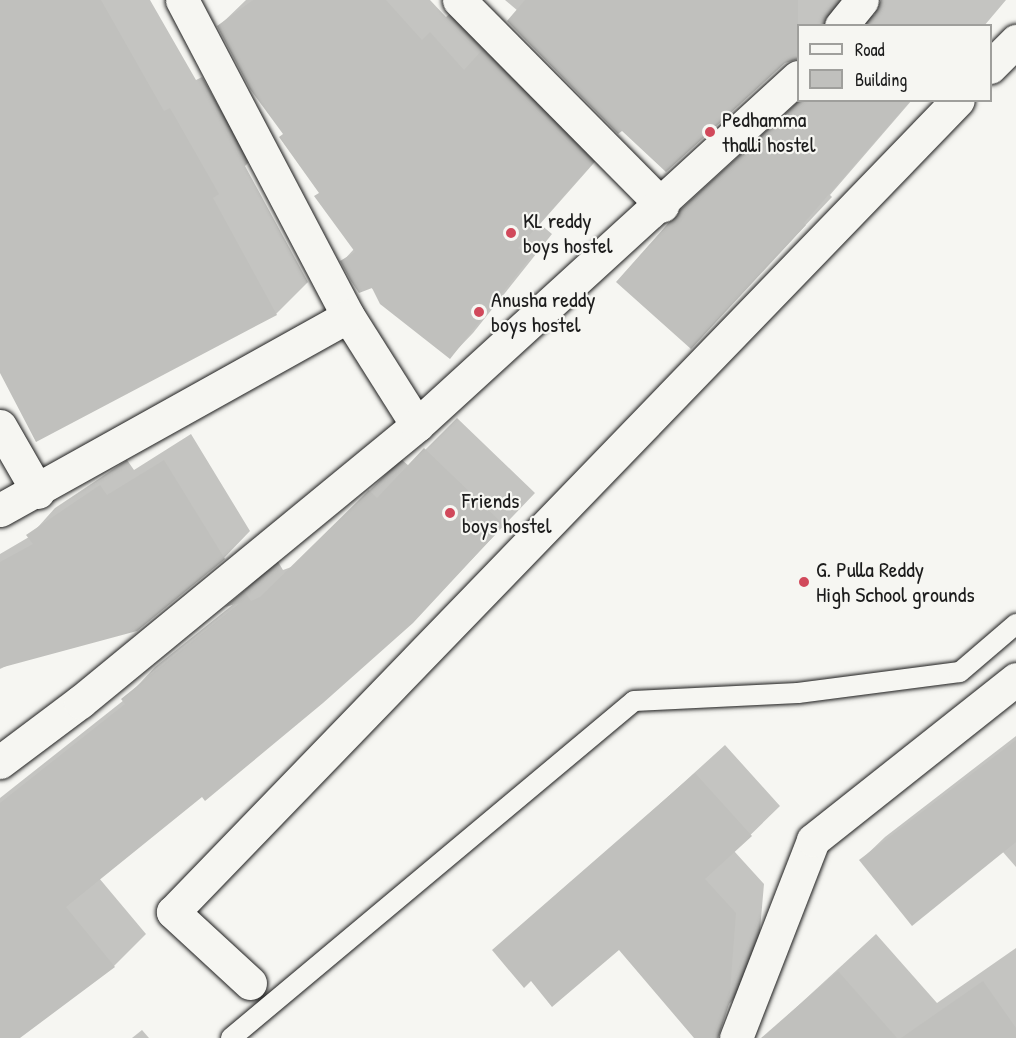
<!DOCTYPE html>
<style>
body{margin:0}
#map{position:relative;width:1016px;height:1038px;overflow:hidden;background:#f6f6f2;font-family:"Patrick Hand",sans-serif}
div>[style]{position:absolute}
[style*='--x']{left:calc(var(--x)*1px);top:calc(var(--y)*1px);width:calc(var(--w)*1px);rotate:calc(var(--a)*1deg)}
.shadow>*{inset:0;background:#0003}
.building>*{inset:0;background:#c0c0bd}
.roads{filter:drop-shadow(0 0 2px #1c1c1c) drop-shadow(0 0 2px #1c1c1c)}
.lane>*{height:20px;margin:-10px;padding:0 10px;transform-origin:10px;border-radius:10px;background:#f6f6f2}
.street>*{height:33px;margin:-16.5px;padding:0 16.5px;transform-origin:16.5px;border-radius:16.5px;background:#f6f6f2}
.dots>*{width:16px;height:16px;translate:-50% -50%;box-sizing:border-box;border:3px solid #f6f6f2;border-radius:50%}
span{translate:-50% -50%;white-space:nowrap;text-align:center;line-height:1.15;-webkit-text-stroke:4.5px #f6f6f2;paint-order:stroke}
.poi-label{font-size:22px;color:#1c1c1c}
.left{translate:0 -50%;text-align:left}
.legend{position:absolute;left:797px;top:24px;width:195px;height:78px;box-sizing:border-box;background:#f6f6f2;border:2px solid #9f9f9c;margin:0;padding:8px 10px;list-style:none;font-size:18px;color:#1c1c1c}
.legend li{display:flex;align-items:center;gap:12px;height:30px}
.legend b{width:30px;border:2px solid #9f9f9c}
</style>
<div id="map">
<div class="shadow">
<div style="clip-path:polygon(0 0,150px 0,196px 80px,202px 77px,250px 161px,245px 166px,308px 282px,276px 314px,0 367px)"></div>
<div style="clip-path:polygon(246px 0,430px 0,446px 17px,454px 10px,616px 138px,540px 224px,552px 234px,473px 333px,450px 357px,342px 262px,354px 249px,219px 26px)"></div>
<div style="clip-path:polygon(505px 0,850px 0,866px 18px,874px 15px,881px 0,1006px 0,984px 26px,798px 26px,798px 59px,785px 61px,518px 11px)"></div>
<div style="clip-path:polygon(800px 100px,912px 100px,830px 195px,832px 197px,691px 347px,681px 211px)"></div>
<div style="clip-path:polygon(457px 418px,535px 493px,412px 622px,99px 878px,146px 934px,114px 966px,18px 1038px,0 1038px,0 798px,124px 700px,155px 667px,235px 603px,230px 604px,277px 560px,283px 570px,294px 566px,401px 459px,409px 466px)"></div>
<div style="clip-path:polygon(191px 434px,250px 531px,224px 558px,0 669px,0 554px,29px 537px,55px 508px,127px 460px,134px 470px)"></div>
<div style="clip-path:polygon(1016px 736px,1016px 867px,1002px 851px,861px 860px,885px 837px)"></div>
<div style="clip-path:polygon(725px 745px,780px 806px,734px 851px,764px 884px,756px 976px,728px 1005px,629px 832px)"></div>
<div style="clip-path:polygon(574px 879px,531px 979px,494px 950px)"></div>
<div style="clip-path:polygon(876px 934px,937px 1003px,1016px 948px,1016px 1038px,763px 1038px)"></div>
<div style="clip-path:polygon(142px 1030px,149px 1038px,132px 1038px)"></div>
</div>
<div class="building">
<div style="clip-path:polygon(0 0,101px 0,164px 111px,170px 108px,219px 194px,213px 198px,277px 315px,36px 442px,0 373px)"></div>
<div style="clip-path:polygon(253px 0,386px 0,422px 40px,430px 32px,464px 70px,482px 50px,594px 162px,518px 248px,530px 258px,450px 359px,380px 304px,372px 288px,359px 293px,351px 281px,340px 261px,355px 252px,314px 196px,319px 193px,279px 137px,283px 134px,250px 89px,217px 26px)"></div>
<div style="clip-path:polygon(525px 0,798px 0,798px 59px,785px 63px,666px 172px,622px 131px,618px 134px,507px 21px)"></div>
<div style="clip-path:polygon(800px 100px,911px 100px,804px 223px,806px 225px,691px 349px,616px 282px,680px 210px)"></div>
<div style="clip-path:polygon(424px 448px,504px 525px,413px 623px,323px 703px,205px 801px,202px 797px,66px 907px,115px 967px,20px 1038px,0 1038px,0 803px,125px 704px,121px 699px,240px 603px,225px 607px,244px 591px,251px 601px,260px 597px,369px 490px,377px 498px)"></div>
<div style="clip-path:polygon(164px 460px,225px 559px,137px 631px,0 668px,0 562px,33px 544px,26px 535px,100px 485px,107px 495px)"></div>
<div style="clip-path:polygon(1016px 740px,1016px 842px,912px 926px,859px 860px)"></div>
<div style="clip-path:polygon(695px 773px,752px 836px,705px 879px,736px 913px,729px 1004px,718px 1038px,694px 1038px,619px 950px,552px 1007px,531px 981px,524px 988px,492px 950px)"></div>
<div style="clip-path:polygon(838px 971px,897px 1038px,761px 1038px)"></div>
<div style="clip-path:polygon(983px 981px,1016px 1028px,1016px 1038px,901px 1038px)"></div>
</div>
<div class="roads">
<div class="lane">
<div style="--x:231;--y:1038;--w:525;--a:-39.9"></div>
<div style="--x:634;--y:701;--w:164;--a:-2.8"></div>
<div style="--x:798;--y:693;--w:163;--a:-7.4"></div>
<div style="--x:960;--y:672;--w:74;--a:-40.6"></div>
</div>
<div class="street">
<div style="--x:182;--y:0;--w:357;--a:62.3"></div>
<div style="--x:348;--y:316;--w:129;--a:57.7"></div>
<div style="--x:459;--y:0;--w:289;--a:45.3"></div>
<div style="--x:841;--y:26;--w:33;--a:-51"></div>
<div style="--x:990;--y:67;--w:37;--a:-45"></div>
<div style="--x:0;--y:426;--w:76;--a:60.1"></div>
<div style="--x:0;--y:510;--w:398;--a:-29.1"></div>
<div style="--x:0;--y:762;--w:100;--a:-36.9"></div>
<div style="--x:80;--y:702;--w:436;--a:-39.4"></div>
<div style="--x:417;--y:425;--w:516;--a:-42.41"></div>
<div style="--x:250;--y:983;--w:105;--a:-137.3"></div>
<div style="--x:173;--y:912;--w:1129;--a:-45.97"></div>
<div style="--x:736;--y:1038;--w:212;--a:-68.7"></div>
<div style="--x:813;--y:840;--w:259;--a:-38.4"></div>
</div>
</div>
<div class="dots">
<div style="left:710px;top:132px;background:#d1495b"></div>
<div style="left:511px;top:233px;background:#d1495b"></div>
<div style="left:479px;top:312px;background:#d1495b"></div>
<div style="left:450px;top:513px;background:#d1495b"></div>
<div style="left:804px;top:582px;background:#d1495b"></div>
</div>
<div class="poi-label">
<span class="left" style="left:722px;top:132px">Pedhamma<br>thalli hostel</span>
<span class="left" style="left:523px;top:233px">KL reddy<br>boys hostel</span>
<span class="left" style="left:491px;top:312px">Anusha reddy<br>boys hostel</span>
<span class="left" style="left:462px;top:513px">Friends<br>boys hostel</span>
<span class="left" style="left:816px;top:582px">G. Pulla Reddy<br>High School grounds</span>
</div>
<ul class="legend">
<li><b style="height:8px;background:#f6f6f2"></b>Road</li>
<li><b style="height:16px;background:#c0c0bd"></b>Building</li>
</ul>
</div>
